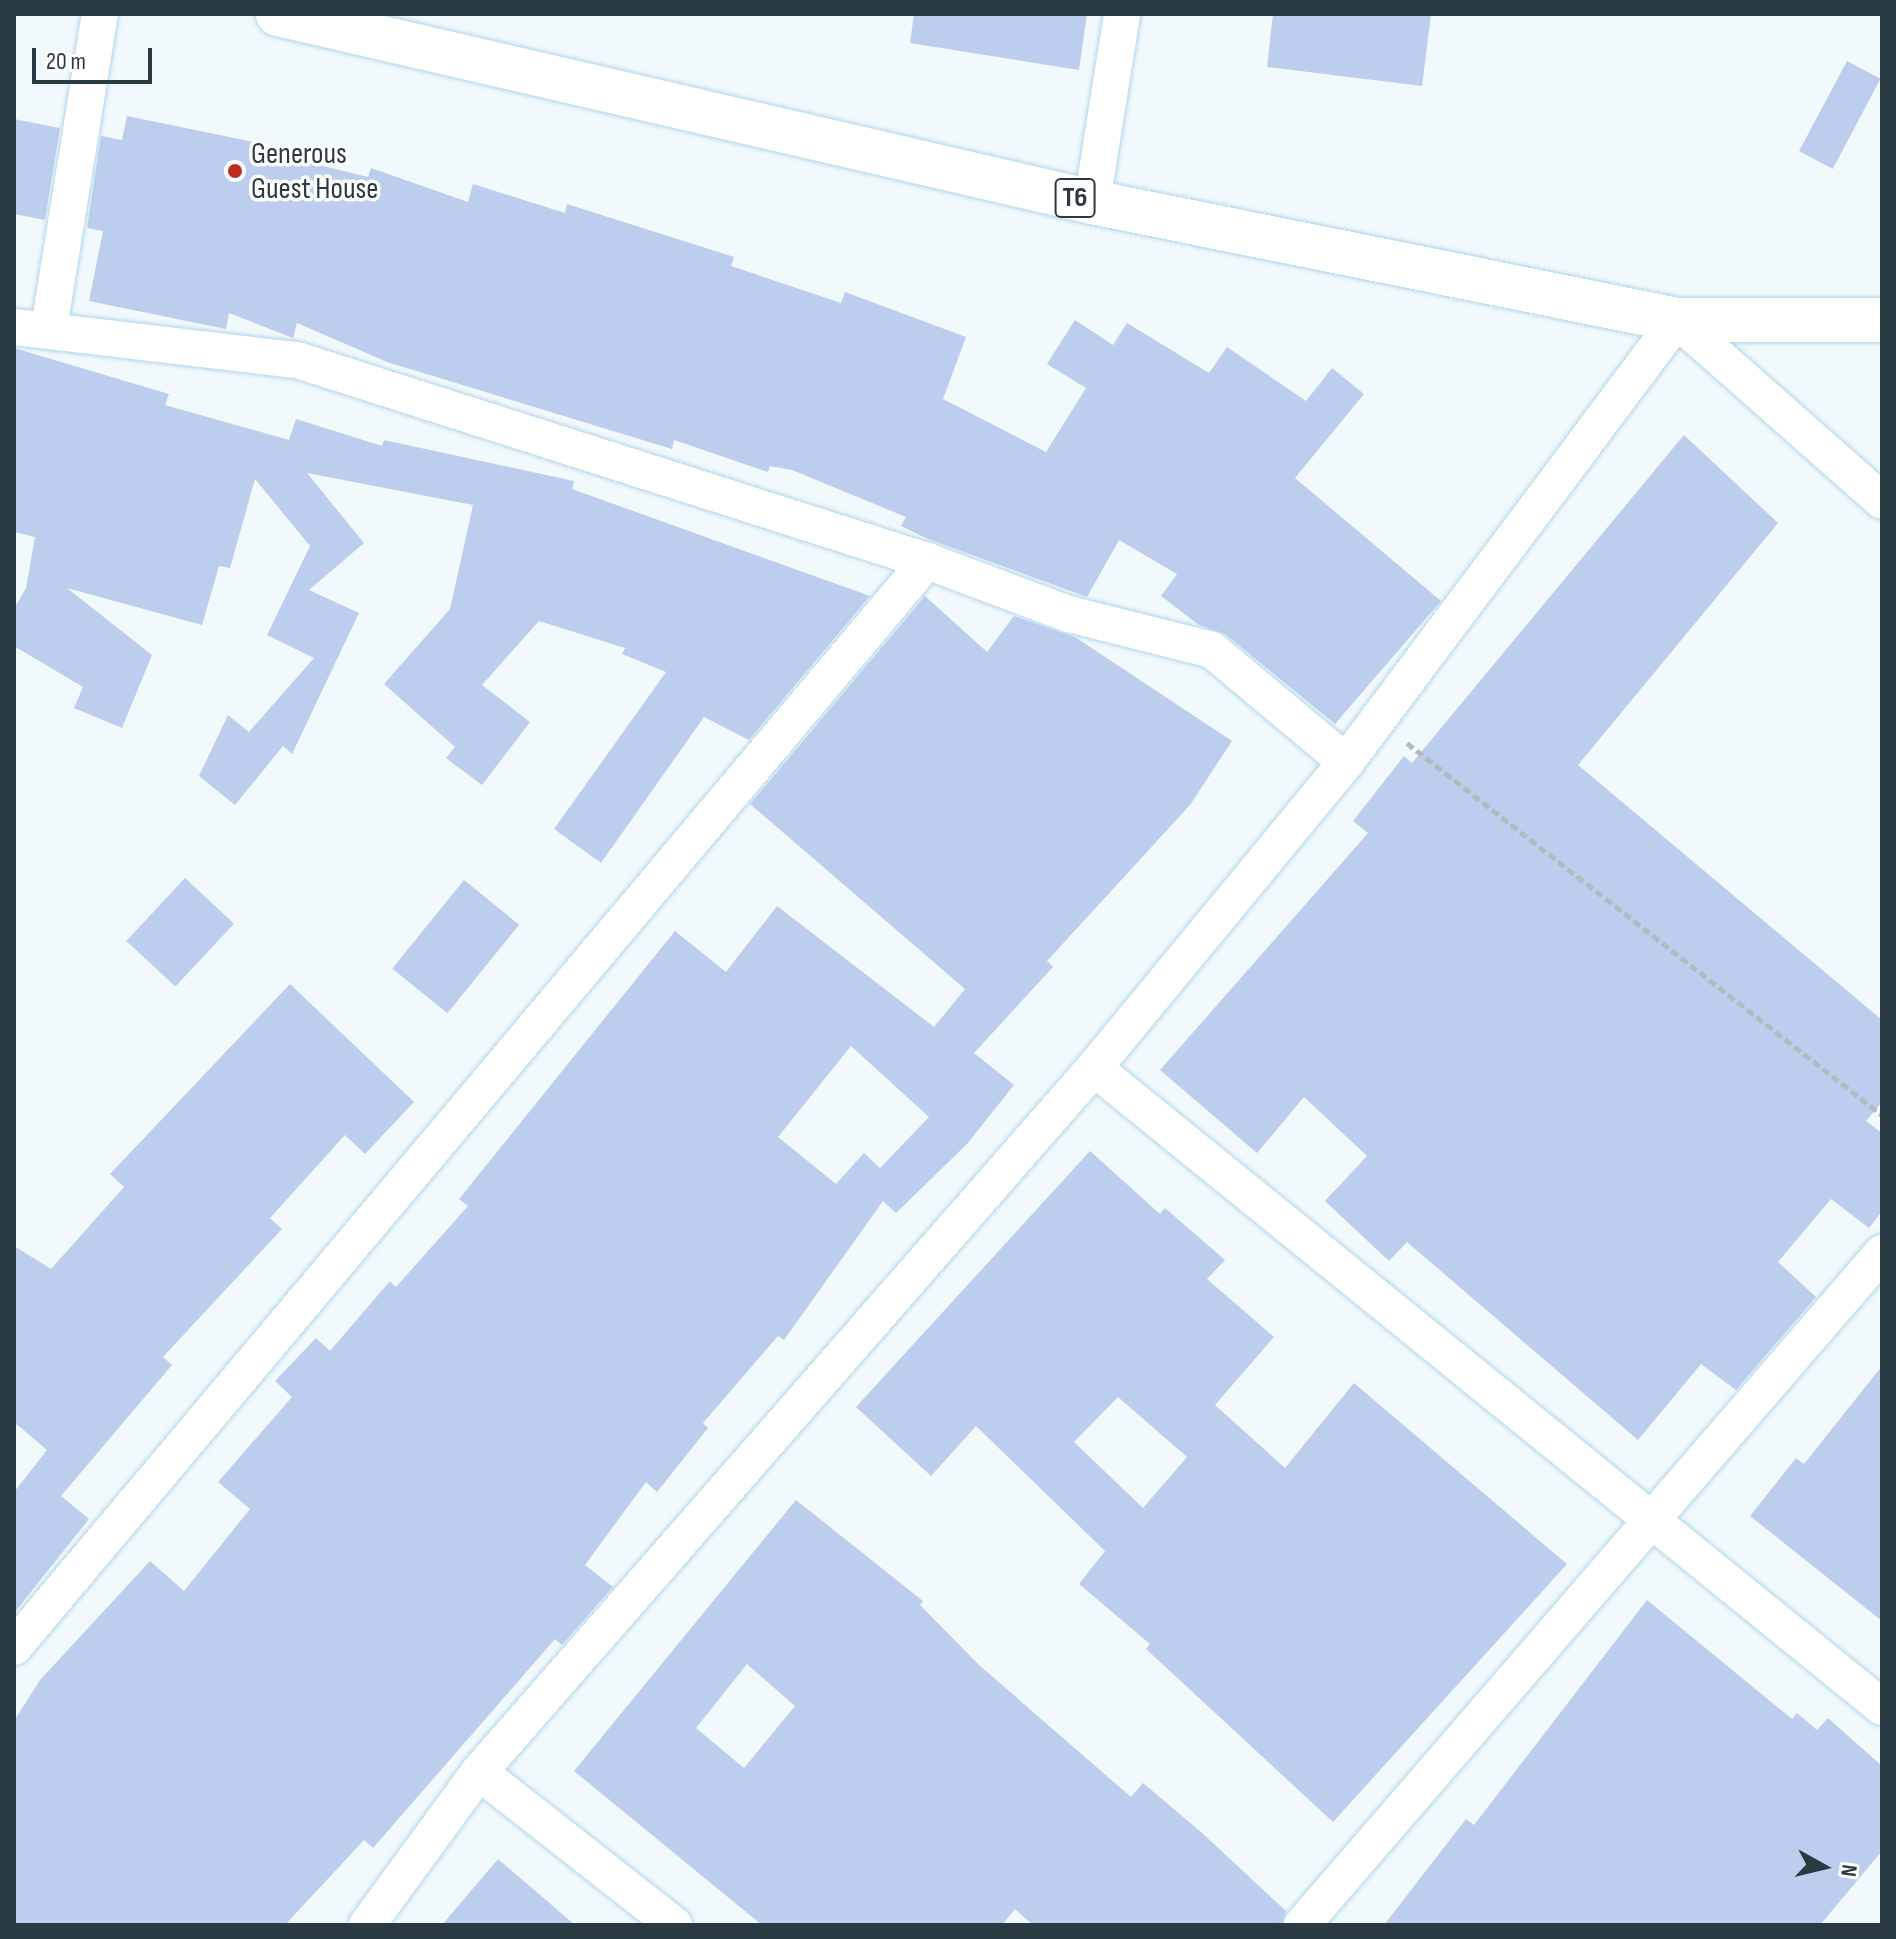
<!DOCTYPE html>
<style>
body{margin:0}
#map{position:relative;width:1896px;height:1939px;overflow:hidden;background:#f2f9fd;font-family:"Sofia Sans Condensed",sans-serif}
div>[style]{position:absolute}
[style*='--x']{left:calc(var(--x)*1px);top:calc(var(--y)*1px);width:calc(var(--w)*1px);rotate:calc(var(--a)*1deg)}
.building>*{inset:0;background:#bccded;transform-origin:0 0}
.path>*{height:5px;margin-top:-2.5px;transform-origin:0;background:repeating-linear-gradient(90deg,#b1bbc0 0 8px,transparent 0 12px)}
.roads{filter:drop-shadow(0 0 2px #b0d6ea) drop-shadow(0 0 2px #b0d6ea)}
.street>*{height:36px;margin:-18px;padding:0 18px;transform-origin:18px;border-radius:18px;background:#fff}
.highway>*{height:44px;margin:-22px;padding:0 22px;transform-origin:22px;border-radius:22px;background:#fff}
.dots>*{width:22px;height:22px;translate:-50% -50%;box-sizing:border-box;border:4px solid #fff;border-radius:50%}
span{translate:-50% -50%;white-space:nowrap;text-align:center;line-height:1.15;-webkit-text-stroke:7px #fff;paint-order:stroke}
.shield-label span{padding:2px 6px;background:#fff;border:2px solid;border-radius:6px;-webkit-text-stroke-width:0}
.shield-label{font-size:28px;color:#2a3a42;font-weight:700}
.poi-label{font-size:30px;color:#2a3a42}
.left{translate:0 -50%;text-align:left}
.frame{position:absolute;inset:0;border:16px solid #2a3a42;pointer-events:none}
.north{position:absolute;left:1784px;top:1827px;width:80px;height:80px;-webkit-text-stroke:6px #fff;paint-order:stroke;rotate:98deg;font-size:22px;font-weight:700;line-height:32px;text-align:center;color:#2a3a42}
.north::after{content:'';display:block;margin:auto;width:28px;height:36px;background:#2a3a42;clip-path:polygon(50% 0,100% 100%,50% 72%,0 100%)}
.scale{position:absolute;left:32px;top:48px;width:120px;height:36px;box-sizing:border-box;border:4px solid #2a3a42;border-top:0;padding-left:10px;font-size:24px;line-height:28px;white-space:nowrap;color:#2a3a42;-webkit-text-stroke:6px #fff;paint-order:stroke}
</style>
<div id="map">
<div class="building">
<div style="clip-path:polygon(914px 14px,1087px 14px,1079px 70px,910px 43px)"></div>
<div style="clip-path:polygon(1273px 14px,1431px 14px,1422px 86px,1267px 67px)"></div>
<div style="left:1847px;top:61px;width:38px;height:102px;rotate:28deg"></div>
<div style="clip-path:polygon(127px 116px,263px 144px,262px 151px,368px 177px,371px 168px,468px 202px,473px 184px,565px 213px,567px 204px,734px 257px,731px 266px,841px 303px,845px 292px,966px 337px,943px 399px,1046px 452px,1086px 388px,1047px 364px,1075px 320px,1113px 345px,1127px 323px,1209px 373px,1227px 347px,1306px 401px,1332px 368px,1364px 394px,1295px 478px,1441px 601px,1335px 724px,1225px 634px,1199px 625px,1161px 596px,1177px 574px,1119px 540px,1087px 597px,928px 539px,901px 526px,906px 517px,792px 470px,770px 466px,768px 472px,674px 440px,672px 449px,387px 362px,297px 323px,293px 338px,229px 313px,226px 329px,89px 301px,103px 231px,87px 228px,101px 136px,122px 140px)"></div>
<div style="clip-path:polygon(14px 119px,60px 128px,45px 220px,14px 214px)"></div>
<div style="clip-path:polygon(14px 348px,169px 394px,165px 405px,289px 440px,296px 419px,382px 446px,384px 440px,574px 481px,572px 489px,870px 596px,749px 740px,704px 717px,601px 863px,554px 829px,666px 672px,622px 654px,625px 648px,539px 621px,482px 685px,530px 722px,482px 785px,446px 758px,455px 747px,384px 684px,450px 609px,473px 505px,307px 473px,364px 543px,309px 590px,359px 613px,292px 754px,283px 746px,235px 805px,199px 776px,228px 715px,249px 732px,314px 658px,267px 635px,310px 546px,255px 479px,230px 568px,219px 566px,202px 625px,67px 588px,152px 655px,122px 728px,74px 708px,83px 687px,14px 646px,14px 609px,26px 588px,35px 537px,14px 532px)"></div>
<div style="clip-path:polygon(1684px 435px,1778px 523px,1578px 765px,1882px 1020px,1882px 1102px,1866px 1121px,1882px 1133px,1882px 1211px,1869px 1228px,1831px 1199px,1778px 1262px,1816px 1297px,1736px 1390px,1701px 1364px,1638px 1440px,1407px 1242px,1389px 1261px,1325px 1201px,1367px 1156px,1304px 1097px,1257px 1153px,1160px 1070px,1368px 833px,1353px 821px,1404px 756px,1412px 763px)"></div>
<div style="clip-path:polygon(evenodd,925px 596px,987px 652px,1014px 616px,1075px 637px,1232px 741px,1190px 805px,1047px 961px,1053px 967px,974px 1053px,1014px 1085px,967px 1144px,896px 1213px,883px 1201px,784px 1340px,778px 1336px,703px 1423px,708px 1428px,657px 1492px,646px 1482px,585px 1565px,613px 1587px,562px 1645px,555px 1639px,373px 1848px,364px 1840px,285px 1925px,14px 1925px,14px 1721px,40px 1680px,150px 1561px,184px 1591px,250px 1509px,218px 1482px,292px 1397px,275px 1381px,316px 1338px,330px 1351px,390px 1281px,396px 1287px,468px 1206px,459px 1199px,675px 931px,726px 972px,777px 906px,934px 1027px,965px 989px,750px 804px,925px 596px,851px 1046px,929px 1117px,880px 1168px,864px 1153px,836px 1184px,778px 1137px,851px 1046px)"></div>
<div style="left:185px;top:878px;width:67px;height:86px;rotate:43deg"></div>
<div style="left:464px;top:880px;width:71px;height:114px;rotate:39deg"></div>
<div style="clip-path:polygon(290px 984px,414px 1102px,365px 1154px,345px 1135px,270px 1218px,282px 1229px,163px 1357px,172px 1365px,61px 1496px,89px 1519px,14px 1613px,14px 1492px,47px 1450px,14px 1422px,14px 1246px,51px 1269px,124px 1187px,110px 1174px)"></div>
<div style="clip-path:polygon(evenodd,1090px 1151px,1160px 1214px,1165px 1208px,1225px 1260px,1207px 1279px,1274px 1337px,1215px 1405px,1285px 1468px,1354px 1383px,1567px 1564px,1333px 1822px,1146px 1649px,1150px 1644px,1079px 1584px,1105px 1551px,976px 1426px,931px 1476px,856px 1407px,1090px 1151px,1118px 1397px,1187px 1457px,1143px 1508px,1074px 1442px,1118px 1397px)"></div>
<div style="clip-path:polygon(1882px 1366px,1882px 1621px,1750px 1516px,1796px 1458px,1804px 1464px)"></div>
<div style="clip-path:polygon(evenodd,796px 1500px,923px 1601px,920px 1605px,979px 1665px,1131px 1797px,1143px 1783px,1201px 1832px,1286px 1911px,1282px 1925px,1033px 1925px,1015px 1909px,1002px 1925px,762px 1925px,574px 1771px,796px 1500px,747px 1664px,795px 1706px,744px 1768px,696px 1728px,747px 1664px)"></div>
<div style="clip-path:polygon(1647px 1600px,1792px 1719px,1797px 1713px,1817px 1730px,1828px 1718px,1882px 1766px,1882px 1851px,1820px 1925px,1384px 1925px,1466px 1819px,1474px 1825px)"></div>
<div style="clip-path:polygon(498px 1859px,575px 1925px,442px 1925px)"></div>
</div>
<div class="path">
<div style="--x:1407;--y:743;--w:603;--a:38.07"></div>
</div>
<div class="roads">
<div class="street">
<div style="--x:1092;--y:202;--w:190;--a:-80.9"></div>
<div style="--x:14;--y:327;--w:285;--a:6.7"></div>
<div style="--x:297;--y:360;--w:661;--a:17.7"></div>
<div style="--x:927;--y:561;--w:152;--a:20.5"></div>
<div style="--x:1069;--y:614;--w:147;--a:14.1"></div>
<div style="--x:1212;--y:650;--w:175;--a:39.9"></div>
<div style="--x:49;--y:328;--w:318;--a:-80.8"></div>
<div style="--x:1094;--y:1068;--w:1015;--a:39.04"></div>
<div style="--x:14;--y:1647;--w:1419;--a:-49.95"></div>
<div style="--x:479;--y:1772;--w:248;--a:38.1"></div>
<div style="--x:367;--y:1925;--w:190;--a:-53.8"></div>
<div style="--x:479;--y:1772;--w:935;--a:-48.86"></div>
<div style="--x:1094;--y:1068;--w:396;--a:-50.5"></div>
<div style="--x:1346;--y:762;--w:552;--a:-53.17"></div>
<div style="--x:1677;--y:320;--w:273;--a:41.4"></div>
<div style="--x:1302;--y:1925;--w:888;--a:-49.2"></div>
</div>
<div class="highway">
<div style="--x:278;--y:14;--w:835;--a:13"></div>
<div style="--x:1092;--y:202;--w:597;--a:11.4"></div>
<div style="--x:1677;--y:320;--w:205;--a:0"></div>
</div>
</div>
<div class="dots">
<div style="left:235px;top:171px;background:#ba2d20"></div>
</div>
<div class="shield-label">
<span style="left:1075px;top:198px">T6</span>
</div>
<div class="poi-label">
<span class="left" style="left:251px;top:171px">Generous<br>Guest House</span>
</div>
<div class="frame"></div>
<div class="north">N</div>
<div class="scale">20 m</div>
</div>
